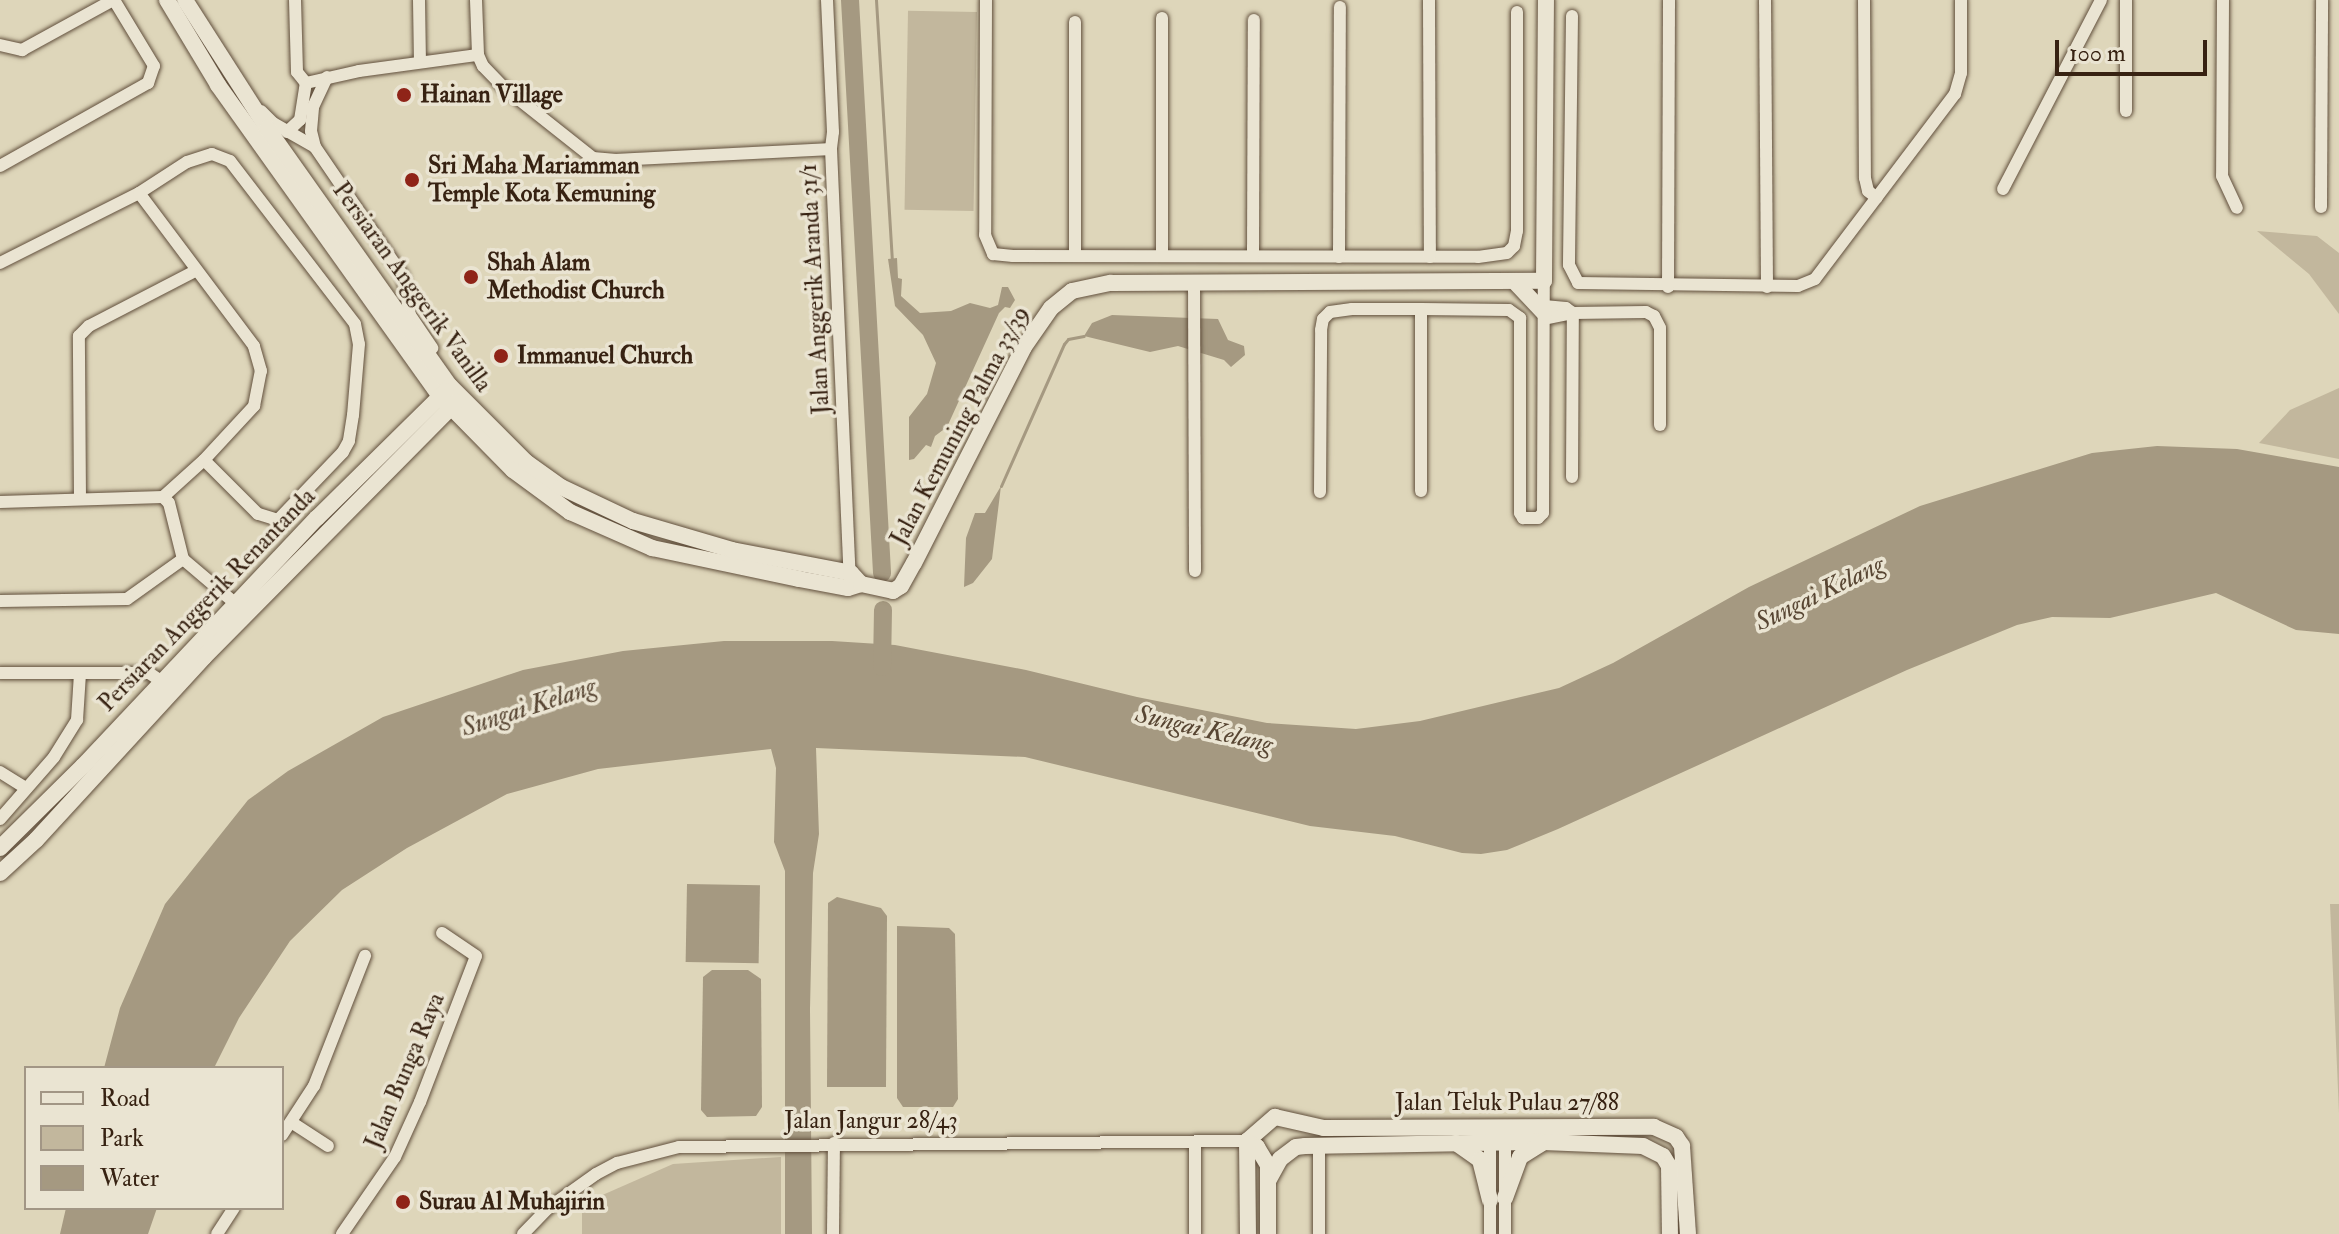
<!DOCTYPE html>
<style>
body{margin:0}
#map{position:relative;width:2339px;height:1234px;overflow:hidden;background:#ded6ba;font-family:"IM FELL Double Pica",serif}
div>[style]{position:absolute}
[style*='--x']{left:calc(var(--x)*1px);top:calc(var(--y)*1px);width:calc(var(--w)*1px);rotate:calc(var(--a)*1deg)}
.green>*{inset:0;background:#c2b79d;transform-origin:0 0}
.water>*{inset:0;background:#a59981;transform-origin:0 0}
.stream>*{height:3px;margin:-1.5px;padding:0 1.5px;transform-origin:1.5px;border-radius:1.5px;background:#a59981}
.river>*{height:18px;margin:-9px;padding:0 9px;transform-origin:9px;border-radius:9px;background:#a59981}
.roads{filter:drop-shadow(0 0 2px #614f3c) drop-shadow(0 0 2px #614f3c)}
.street>*{height:12px;margin:-6px;padding:0 6px;transform-origin:6px;border-radius:6px;background:#eae4d2}
.secondary>*{height:16px;margin:-8px;padding:0 8px;transform-origin:8px;border-radius:8px;background:#eae4d2}
.dots>*{width:22px;height:22px;translate:-50% -50%;box-sizing:border-box;border:4px solid #eae4d2;border-radius:50%}
span{translate:-50% -50%;white-space:nowrap;text-align:center;line-height:1.15;-webkit-text-stroke:7px #eae4d2;paint-order:stroke}
.poi-label{font-size:24px;color:#372212;font-weight:700}
.left{translate:0 -50%;text-align:left}
.street-label{font-size:24px;color:#372212}
.water-label{font-size:26px;color:#584633;font-style:italic}
.legend{position:absolute;left:24px;top:1066px;width:260px;height:144px;box-sizing:border-box;background:#eae4d2;border:2px solid #a29685;margin:0;padding:10px 14px;list-style:none;font-size:24px;color:#372212}
.legend li{display:flex;align-items:center;gap:16px;height:40px}
.legend b{width:40px;border:2px solid #a29685}
.scale{position:absolute;left:2055px;top:40px;width:152px;height:36px;box-sizing:border-box;border:4px solid #372212;border-top:0;padding-left:10px;font-size:24px;line-height:28px;white-space:nowrap;color:#372212;-webkit-text-stroke:6px #eae4d2;paint-order:stroke}
</style>
<div id="map">
<div class="green">
<div style="left:977px;top:12px;width:199px;height:69px;rotate:91deg"></div>
<div style="clip-path:polygon(2257px 231px,2317px 236px,2339px 253px,2339px 314px,2309px 274px)"></div>
<div style="clip-path:polygon(2339px 388px,2339px 459px,2259px 443px,2290px 410px)"></div>
<div style="clip-path:polygon(2330px 904px,2339px 904px,2339px 1113px)"></div>
<div style="clip-path:polygon(781px 1157px,781px 1234px,582px 1234px,582px 1204px,673px 1164px)"></div>
</div>
<div class="water">
<div style="clip-path:polygon(897px 258px,898px 278px,902px 279px,901px 296px,920px 313px,951px 311px,970px 303px,990px 308px,998px 305px,1002px 287px,1008px 287px,1015px 300px,1010px 308px,1005px 307px,999px 313px,947px 427px,935px 436px,931px 447px,926px 445px,914px 459px,909px 460px,909px 417px,927px 394px,936px 363px,923px 335px,895px 306px,888px 259px)"></div>
<div style="clip-path:polygon(1112px 315px,1218px 319px,1228px 340px,1244px 346px,1245px 355px,1231px 367px,1224px 360px,1178px 346px,1150px 352px,1084px 336px,1092px 323px)"></div>
<div style="clip-path:polygon(2157px 446px,2237px 449px,2339px 467px,2339px 634px,2296px 630px,2216px 593px,2110px 618px,2052px 617px,2017px 625px,1907px 670px,1558px 829px,1507px 850px,1481px 854px,1462px 853px,1395px 836px,1310px 826px,1025px 757px,816px 748px,819px 834px,813px 873px,810px 1009px,812px 1234px,785px 1234px,785px 871px,774px 842px,776px 768px,771px 749px,598px 769px,507px 794px,407px 848px,342px 890px,290px 941px,239px 1018px,214px 1068px,104px 1068px,120px 1008px,165px 904px,248px 800px,288px 771px,383px 717px,523px 670px,623px 651px,724px 641px,832px 641px,895px 645px,1026px 670px,1137px 697px,1267px 723px,1356px 729px,1420px 721px,1559px 688px,1613px 663px,1749px 587px,1920px 506px,2092px 453px)"></div>
<div style="clip-path:polygon(1001px 486px,992px 559px,973px 583px,964px 587px,966px 538px,975px 513px,985px 513px)"></div>
<div style="left:687px;top:884px;width:73px;height:78px;rotate:1deg"></div>
<div style="clip-path:polygon(837px 897px,881px 908px,887px 916px,886px 1087px,827px 1087px,828px 903px)"></div>
<div style="clip-path:polygon(897px 926px,949px 928px,955px 934px,958px 1099px,953px 1107px,903px 1107px,897px 1098px)"></div>
<div style="clip-path:polygon(712px 970px,748px 970px,761px 979px,762px 1107px,756px 1116px,707px 1117px,701px 1110px,703px 977px)"></div>
<div style="clip-path:polygon(66px 1208px,157px 1208px,148px 1234px,60px 1234px)"></div>
</div>
<div class="stream">
<div style="--x:876;--y:0;--w:259;--a:86.5"></div>
<div style="--x:1001;--y:486;--w:155;--a:-66.1"></div>
<div style="--x:1064;--y:344;--w:6;--a:-51"></div>
<div style="--x:1068;--y:339;--w:16;--a:-11"></div>
</div>
<div class="river">
<div style="--x:850;--y:0;--w:574;--a:86.8"></div>
<div style="--x:882;--y:667;--w:57;--a:-89"></div>
</div>
<div class="roads">
<div class="street">
<div style="--x:295;--y:0;--w:72;--a:88.4"></div>
<div style="--x:297;--y:72;--w:14;--a:51"></div>
<div style="--x:419;--y:0;--w:62;--a:89.1"></div>
<div style="--x:476;--y:0;--w:55;--a:87.9"></div>
<div style="--x:478;--y:55;--w:12;--a:66"></div>
<div style="--x:483;--y:66;--w:28;--a:46"></div>
<div style="--x:502;--y:86;--w:116;--a:38.4"></div>
<div style="--x:593;--y:158;--w:23;--a:5"></div>
<div style="--x:616;--y:160;--w:215;--a:-2.9"></div>
<div style="--x:831;--y:149;--w:432;--a:87.5"></div>
<div style="--x:827;--y:0;--w:132;--a:87.4"></div>
<div style="--x:833;--y:132;--w:17;--a:97"></div>
<div style="--x:986;--y:0;--w:235;--a:90.2"></div>
<div style="--x:985;--y:235;--w:21;--a:67"></div>
<div style="--x:993;--y:254;--w:20;--a:6"></div>
<div style="--x:1013;--y:256;--w:465;--a:0.1"></div>
<div style="--x:1478;--y:257;--w:29;--a:-8"></div>
<div style="--x:1507;--y:253;--w:10;--a:-45"></div>
<div style="--x:1514;--y:246;--w:15;--a:-79"></div>
<div style="--x:1517;--y:231;--w:219;--a:-90"></div>
<div style="--x:1429;--y:0;--w:257;--a:89.8"></div>
<div style="--x:1765;--y:0;--w:287;--a:89.6"></div>
<div style="--x:1864;--y:0;--w:178;--a:89.7"></div>
<div style="--x:1865;--y:178;--w:13;--a:77"></div>
<div style="--x:1868;--y:191;--w:11;--a:38"></div>
<div style="--x:2223;--y:0;--w:176;--a:90.3"></div>
<div style="--x:2222;--y:176;--w:35;--a:65"></div>
<div style="--x:1572;--y:16;--w:249;--a:90.7"></div>
<div style="--x:1569;--y:265;--w:20;--a:63"></div>
<div style="--x:1578;--y:283;--w:220;--a:0.8"></div>
<div style="--x:1798;--y:286;--w:18;--a:-22"></div>
<div style="--x:1815;--y:279;--w:232;--a:-52.9"></div>
<div style="--x:1955;--y:94;--w:22;--a:-74"></div>
<div style="--x:1961;--y:73;--w:73;--a:-90"></div>
<div style="--x:1162;--y:18;--w:238;--a:90"></div>
<div style="--x:1075;--y:22;--w:234;--a:90"></div>
<div style="--x:0;--y:45;--w:23;--a:13"></div>
<div style="--x:22;--y:50;--w:104;--a:-28.8"></div>
<div style="--x:306;--y:83;--w:54;--a:-12.8"></div>
<div style="--x:359;--y:71;--w:120;--a:-7.7"></div>
<div style="--x:261;--y:111;--w:17;--a:45"></div>
<div style="--x:273;--y:123;--w:48;--a:29.7"></div>
<div style="--x:315;--y:147;--w:156;--a:55.7"></div>
<div style="--x:403;--y:276;--w:40;--a:80"></div>
<div style="--x:410;--y:315;--w:40;--a:56"></div>
<div style="--x:2126;--y:111;--w:111;--a:-90"></div>
<div style="--x:287;--y:132;--w:18;--a:-43"></div>
<div style="--x:300;--y:120;--w:37;--a:-81"></div>
<div style="--x:315;--y:147;--w:16;--a:-104"></div>
<div style="--x:311;--y:131;--w:24;--a:-85"></div>
<div style="--x:313;--y:107;--w:33;--a:-65"></div>
<div style="--x:0;--y:166;--w:170;--a:-29.3"></div>
<div style="--x:148;--y:83;--w:18;--a:-71"></div>
<div style="--x:154;--y:66;--w:77;--a:-121.2"></div>
<div style="--x:2003;--y:189;--w:213;--a:-62.6"></div>
<div style="--x:2321;--y:207;--w:207;--a:-89.7"></div>
<div style="--x:1253;--y:256;--w:236;--a:-89.8"></div>
<div style="--x:1339;--y:257;--w:250;--a:-89.8"></div>
<div style="--x:0;--y:263;--w:156;--a:-26.7"></div>
<div style="--x:139;--y:193;--w:57;--a:-32.9"></div>
<div style="--x:187;--y:162;--w:26;--a:-18"></div>
<div style="--x:212;--y:154;--w:19;--a:21"></div>
<div style="--x:230;--y:161;--w:205;--a:52.5"></div>
<div style="--x:355;--y:324;--w:20;--a:79"></div>
<div style="--x:359;--y:344;--w:71;--a:94.8"></div>
<div style="--x:353;--y:415;--w:26;--a:99"></div>
<div style="--x:349;--y:441;--w:13;--a:119"></div>
<div style="--x:343;--y:452;--w:94;--a:133.7"></div>
<div style="--x:278;--y:520;--w:21;--a:-163"></div>
<div style="--x:258;--y:514;--w:76;--a:-135"></div>
<div style="--x:1194;--y:283;--w:288;--a:89.8"></div>
<div style="--x:1668;--y:287;--w:287;--a:-89.8"></div>
<div style="--x:1544;--y:306;--w:22;--a:5"></div>
<div style="--x:1566;--y:308;--w:9;--a:36"></div>
<div style="--x:1421;--y:309;--w:88;--a:0.7"></div>
<div style="--x:1509;--y:310;--w:14;--a:36"></div>
<div style="--x:1520;--y:318;--w:195;--a:90"></div>
<div style="--x:1520;--y:513;--w:6;--a:59"></div>
<div style="--x:1523;--y:518;--w:15;--a:0"></div>
<div style="--x:1538;--y:518;--w:7;--a:-45"></div>
<div style="--x:1543;--y:513;--w:232;--a:-89.8"></div>
<div style="--x:1544;--y:319;--w:30;--a:-12"></div>
<div style="--x:1573;--y:313;--w:73;--a:-0.8"></div>
<div style="--x:1646;--y:312;--w:9;--a:27"></div>
<div style="--x:1654;--y:316;--w:13;--a:63"></div>
<div style="--x:1660;--y:328;--w:97;--a:90"></div>
<div style="--x:1572;--y:477;--w:164;--a:-89.7"></div>
<div style="--x:1320;--y:492;--w:162;--a:-89.6"></div>
<div style="--x:1321;--y:330;--w:11;--a:-80"></div>
<div style="--x:1323;--y:319;--w:10;--a:-45"></div>
<div style="--x:1330;--y:312;--w:22;--a:-8"></div>
<div style="--x:1352;--y:309;--w:69;--a:0"></div>
<div style="--x:1421;--y:309;--w:182;--a:90"></div>
<div style="--x:163;--y:497;--w:8;--a:45"></div>
<div style="--x:169;--y:503;--w:58;--a:76"></div>
<div style="--x:183;--y:559;--w:77;--a:40.3"></div>
<div style="--x:80;--y:499;--w:163;--a:-90.4"></div>
<div style="--x:79;--y:336;--w:14;--a:-45"></div>
<div style="--x:89;--y:326;--w:119;--a:-27.4"></div>
<div style="--x:0;--y:502;--w:163;--a:-1.8"></div>
<div style="--x:163;--y:497;--w:55;--a:-42.1"></div>
<div style="--x:204;--y:460;--w:74;--a:-47.2"></div>
<div style="--x:254;--y:406;--w:36;--a:-79"></div>
<div style="--x:261;--y:371;--w:26;--a:-106"></div>
<div style="--x:254;--y:346;--w:191;--a:-126.9"></div>
<div style="--x:0;--y:601;--w:127;--a:-0.9"></div>
<div style="--x:127;--y:599;--w:69;--a:-35.5"></div>
<div style="--x:0;--y:673;--w:149;--a:0"></div>
<div style="--x:149;--y:673;--w:14;--a:34"></div>
<div style="--x:0;--y:772;--w:31;--a:32"></div>
<div style="--x:0;--y:819;--w:82;--a:-48.9"></div>
<div style="--x:54;--y:757;--w:44;--a:-58.1"></div>
<div style="--x:77;--y:720;--w:46;--a:-86.3"></div>
<div style="--x:291;--y:1122;--w:44;--a:33"></div>
<div style="--x:282;--y:1135;--w:59;--a:-56.9"></div>
<div style="--x:314;--y:1086;--w:140;--a:-68.6"></div>
<div style="--x:1505;--y:1135;--w:99;--a:90"></div>
<div style="--x:1490;--y:1137;--w:97;--a:90"></div>
<div style="--x:217;--y:1234;--w:31;--a:-57"></div>
<div style="--x:342;--y:1234;--w:93;--a:-55.5"></div>
<div style="--x:395;--y:1157;--w:60;--a:-65.6"></div>
<div style="--x:420;--y:1102;--w:156;--a:-69"></div>
<div style="--x:476;--y:956;--w:41;--a:-145.9"></div>
<div style="--x:523;--y:1234;--w:35;--a:-46"></div>
<div style="--x:547;--y:1209;--w:60;--a:-35.5"></div>
<div style="--x:596;--y:1174;--w:24;--a:-28"></div>
<div style="--x:617;--y:1163;--w:64;--a:-14.5"></div>
<div style="--x:679;--y:1147;--w:568;--a:-0.61"></div>
<div style="--x:833;--y:1234;--w:91;--a:-89.4"></div>
<div style="--x:1195;--y:1234;--w:91;--a:-90"></div>
<div style="--x:1319;--y:1234;--w:89;--a:-90"></div>
</div>
<div class="secondary">
<div style="--x:167;--y:0;--w:99;--a:59"></div>
<div style="--x:218;--y:85;--w:382;--a:54.5"></div>
<div style="--x:440;--y:396;--w:104;--a:45.4"></div>
<div style="--x:513;--y:470;--w:71;--a:36.4"></div>
<div style="--x:570;--y:512;--w:90;--a:23.7"></div>
<div style="--x:652;--y:548;--w:150;--a:11.9"></div>
<div style="--x:799;--y:579;--w:50;--a:10.4"></div>
<div style="--x:848;--y:588;--w:14;--a:-17"></div>
<div style="--x:185;--y:0;--w:152;--a:57.4"></div>
<div style="--x:267;--y:128;--w:316;--a:54.7"></div>
<div style="--x:450;--y:386;--w:107;--a:45"></div>
<div style="--x:526;--y:462;--w:43;--a:35.5"></div>
<div style="--x:561;--y:487;--w:80;--a:25.3"></div>
<div style="--x:633;--y:521;--w:103;--a:16.3"></div>
<div style="--x:732;--y:550;--w:121;--a:10.9"></div>
<div style="--x:851;--y:573;--w:15;--a:48"></div>
<div style="--x:861;--y:584;--w:33;--a:12"></div>
<div style="--x:893;--y:591;--w:9;--a:-32"></div>
<div style="--x:901;--y:586;--w:26;--a:-61"></div>
<div style="--x:914;--y:563;--w:242;--a:-63"></div>
<div style="--x:1024;--y:347;--w:47;--a:-55.3"></div>
<div style="--x:1051;--y:308;--w:27;--a:-39"></div>
<div style="--x:1072;--y:291;--w:40;--a:-12"></div>
<div style="--x:1111;--y:283;--w:433;--a:-0.3"></div>
<div style="--x:1544;--y:281;--w:281;--a:-89.6"></div>
<div style="--x:1514;--y:281;--w:44;--a:46.8"></div>
<div style="--x:0;--y:848;--w:117;--a:-44.7"></div>
<div style="--x:83;--y:766;--w:341;--a:-46.7"></div>
<div style="--x:317;--y:518;--w:181;--a:-44.6"></div>
<div style="--x:0;--y:873;--w:49;--a:-42.5"></div>
<div style="--x:36;--y:840;--w:248;--a:-47.4"></div>
<div style="--x:204;--y:657;--w:359;--a:-45.3"></div>
<div style="--x:1247;--y:1141;--w:37;--a:-41"></div>
<div style="--x:1275;--y:1117;--w:50;--a:12.7"></div>
<div style="--x:1324;--y:1128;--w:330;--a:-0.2"></div>
<div style="--x:1654;--y:1127;--w:24;--a:24"></div>
<div style="--x:1676;--y:1137;--w:11;--a:56"></div>
<div style="--x:1682;--y:1146;--w:88;--a:86.1"></div>
<div style="--x:1247;--y:1141;--w:12;--a:31"></div>
<div style="--x:1257;--y:1147;--w:21;--a:59"></div>
<div style="--x:1268;--y:1165;--w:69;--a:90"></div>
<div style="--x:1247;--y:1141;--w:93;--a:89.4"></div>
<div style="--x:1456;--y:1143;--w:29;--a:35"></div>
<div style="--x:1480;--y:1160;--w:41;--a:76"></div>
<div style="--x:1268;--y:1181;--w:25;--a:-61"></div>
<div style="--x:1280;--y:1159;--w:20;--a:-37"></div>
<div style="--x:1296;--y:1147;--w:9;--a:-6"></div>
<div style="--x:1305;--y:1146;--w:238;--a:-1"></div>
<div style="--x:1543;--y:1142;--w:100;--a:2.3"></div>
<div style="--x:1643;--y:1146;--w:22;--a:27"></div>
<div style="--x:1663;--y:1156;--w:12;--a:59"></div>
<div style="--x:1669;--y:1166;--w:68;--a:89.2"></div>
<div style="--x:1505;--y:1198;--w:44;--a:-69.9"></div>
<div style="--x:1520;--y:1157;--w:26;--a:-32"></div>
</div>
</div>
<div class="dots">
<div style="left:404px;top:95px;background:#8f2418"></div>
<div style="left:412px;top:180px;background:#8f2418"></div>
<div style="left:471px;top:277px;background:#8f2418"></div>
<div style="left:501px;top:356px;background:#8f2418"></div>
<div style="left:403px;top:1202px;background:#8f2418"></div>
</div>
<div class="poi-label">
<span class="left" style="left:420px;top:95px">Hainan Village</span>
<span class="left" style="left:428px;top:180px">Sri Maha Mariamman<br>Temple Kota Kemuning</span>
<span class="left" style="left:487px;top:277px">Shah Alam<br>Methodist Church</span>
<span class="left" style="left:517px;top:356px">Immanuel Church</span>
<span class="left" style="left:419px;top:1202px">Surau Al Muhajirin</span>
</div>
<div class="street-label">
<span style="left:412px;top:287px;rotate:54deg">Persiaran Anggerik Vanilla</span>
<span style="left:815px;top:289px;rotate:-93deg">Jalan Anggerik Aranda 31/1</span>
<span style="left:960px;top:426px;rotate:-62deg">Jalan Kemuning Palma 33/39</span>
<span style="left:207px;top:600px;rotate:-46deg">Persiaran Anggerik Renantanda</span>
<span style="left:405px;top:1071px;rotate:-67deg">Jalan Bunga Raya</span>
<span style="left:1507px;top:1103px">Jalan Teluk Pulau 27/88</span>
<span style="left:871px;top:1121px">Jalan Jangur 28/43</span>
</div>
<div class="water-label">
<span style="left:1820px;top:594px;rotate:-26deg">Sungai Kelang</span>
<span style="left:529px;top:708px;rotate:-18deg">Sungai Kelang</span>
<span style="left:1204px;top:730px;rotate:13deg">Sungai Kelang</span>
</div>
<ul class="legend">
<li><b style="height:10px;background:#eae4d2"></b>Road</li>
<li><b style="height:22px;background:#c2b79d"></b>Park</li>
<li><b style="height:22px;background:#a59981"></b>Water</li>
</ul>
<div class="scale">100 m</div>
</div>
